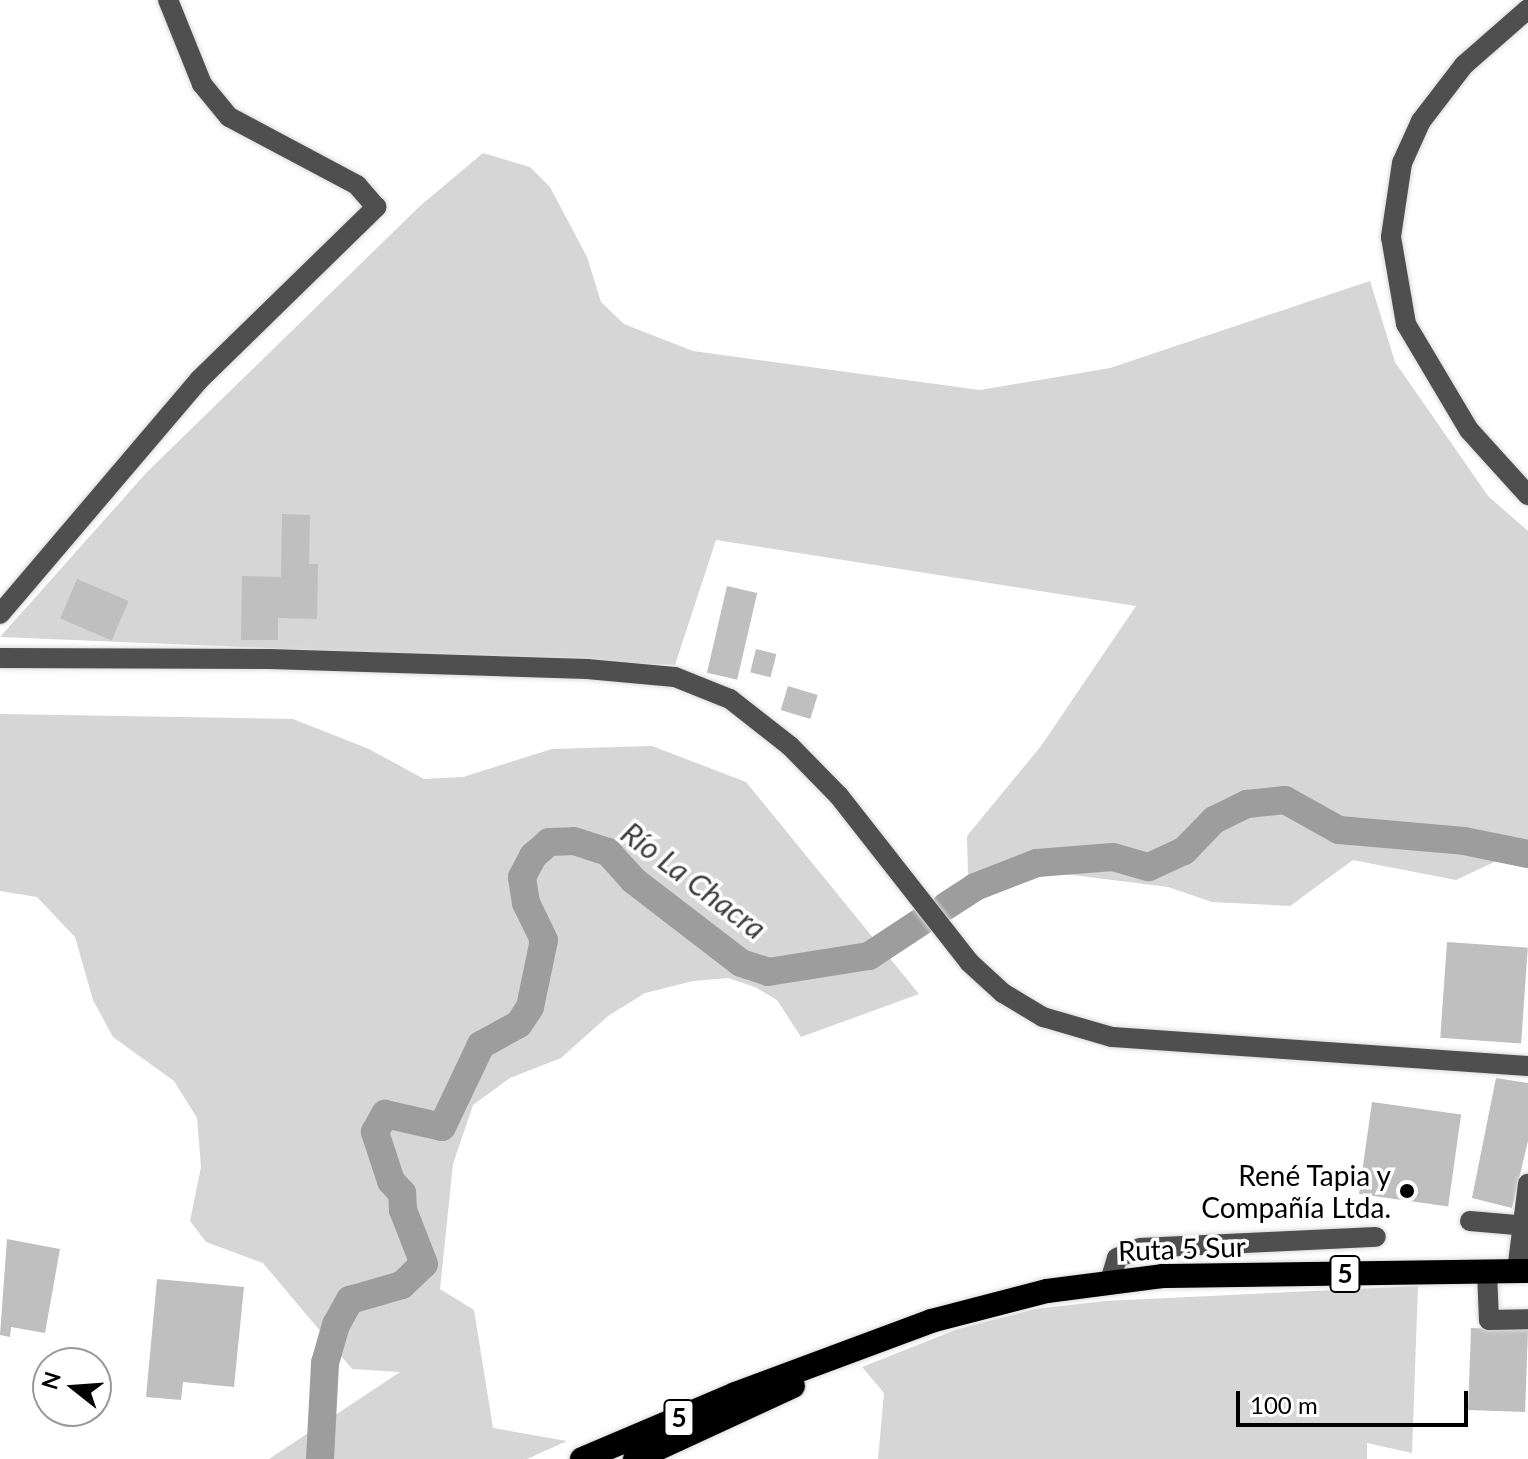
<!DOCTYPE html>
<meta charset="utf-8">
<style>
body{margin:0}
#map{position:relative;width:1528px;height:1459px;overflow:hidden;background:#fff;font-family:Lato,sans-serif}
div>[style]{position:absolute}
[style*='--x']{left:calc(var(--x)*1px);top:calc(var(--y)*1px);width:calc(var(--w)*1px);rotate:calc(var(--a)*1deg)}
.green>*{inset:0;background:#d6d6d6}
.river>*{height:28px;margin:-14px;padding:0 14px;transform-origin:14px;border-radius:14px;background:#9d9d9d}
.building>*{inset:0;background:#bfbfbf;transform-origin:0 0}
.roads{filter:drop-shadow(0 0 2px #dbdbdb) drop-shadow(0 0 2px #dbdbdb)}
.minor>*{height:20px;margin:-10px;padding:0 10px;transform-origin:10px;border-radius:10px;background:#4f4f4f}
.highway>*{height:24px;margin:-12px;padding:0 12px;transform-origin:12px;border-radius:12px;background:#000}
.dots>*{width:22px;height:22px;translate:-50% -50%;box-sizing:border-box;border:4px solid #fff;border-radius:50%}
span{translate:-50% -50%;white-space:nowrap;text-align:center;line-height:1.15;-webkit-text-stroke:7px #fff;paint-order:stroke}
.shield-label span{padding:2px 6px;background:#fff;border:2px solid;border-radius:6px;-webkit-text-stroke-width:0}
.shield-label{font-size:26px;color:#000;font-weight:700}
.poi-label{font-size:28px;color:#000}
.right{translate:-100% -50%;text-align:right}
.street-label{font-size:28px;color:#000}
.water-label{font-size:30px;color:#3e3e3e;font-style:italic}
.north{position:absolute;left:32px;top:1347px;width:80px;height:80px;box-sizing:border-box;background:#fff;border:2px solid #999;border-radius:50%;rotate:287deg;font-size:22px;font-weight:700;line-height:32px;text-align:center;color:#000}
.north::after{content:'';display:block;margin:auto;width:28px;height:36px;background:#000;clip-path:polygon(50% 0,100% 100%,50% 72%,0 100%)}
.scale{position:absolute;left:1236px;top:1391px;width:232px;height:36px;box-sizing:border-box;border:4px solid #000;border-top:0;padding-left:10px;font-size:24px;line-height:28px;white-space:nowrap;color:#000;-webkit-text-stroke:6px #fff;paint-order:stroke}
</style>
<div id="map">
<div class="green">
<div style="clip-path:polygon(483px 153px,530px 167px,550px 187px,587px 257px,601px 302px,624px 324px,693px 351px,980px 390px,1110px 368px,1370px 281px,1395px 362px,1488px 496px,1528px 531px,1528px 846px,1456px 880px,1353px 860px,1290px 906px,1212px 902px,1168px 887px,1041px 871px,968px 875px,967px 836px,1041px 746px,1136px 606px,716px 540px,675px 665px,0 637px,147px 472px,420px 206px)"></div>
<div style="clip-path:polygon(0 714px,293px 719px,369px 749px,424px 779px,463px 777px,552px 749px,652px 746px,746px 782px,919px 994px,801px 1037px,777px 1000px,755px 987px,728px 978px,693px 981px,645px 993px,608px 1016px,561px 1058px,510px 1078px,473px 1105px,453px 1164px,440px 1289px,474px 1310px,493px 1428px,567px 1441px,527px 1459px,269px 1459px,400px 1372px,352px 1369px,263px 1263px,206px 1242px,190px 1221px,201px 1167px,197px 1118px,174px 1081px,113px 1037px,93px 1000px,75px 937px,37px 897px,0 891px)"></div>
<div style="clip-path:polygon(1418px 1286px,1412px 1453px,1367px 1443px,1367px 1459px,878px 1459px,884px 1393px,862px 1367px,958px 1329px,1035px 1309px,1105px 1301px)"></div>
</div>
<div class="river">
<div style="--x:946;--y:906;--w:35;--a:-33"></div>
<div style="--x:975;--y:887;--w:66;--a:-21.2"></div>
<div style="--x:1037;--y:863;--w:76;--a:-4.5"></div>
<div style="--x:1113;--y:857;--w:37;--a:16"></div>
<div style="--x:1149;--y:867;--w:38;--a:-25"></div>
<div style="--x:1184;--y:851;--w:43;--a:-45.9"></div>
<div style="--x:1214;--y:820;--w:37;--a:-26"></div>
<div style="--x:1247;--y:804;--w:38;--a:-6"></div>
<div style="--x:1285;--y:800;--w:62;--a:29.1"></div>
<div style="--x:1339;--y:830;--w:125;--a:5"></div>
<div style="--x:1464;--y:841;--w:65;--a:11.5"></div>
<div style="--x:320;--y:1459;--w:96;--a:-87"></div>
<div style="--x:325;--y:1363;--w:40;--a:-74"></div>
<div style="--x:336;--y:1325;--w:29;--a:-61"></div>
<div style="--x:350;--y:1300;--w:54;--a:-16.1"></div>
<div style="--x:402;--y:1285;--w:30;--a:-44"></div>
<div style="--x:424;--y:1264;--w:58;--a:-111.3"></div>
<div style="--x:403;--y:1210;--w:17;--a:-93"></div>
<div style="--x:402;--y:1193;--w:16;--a:-133"></div>
<div style="--x:391;--y:1181;--w:52;--a:-108.1"></div>
<div style="--x:375;--y:1132;--w:21;--a:-61"></div>
<div style="--x:385;--y:1114;--w:58;--a:12.8"></div>
<div style="--x:442;--y:1127;--w:91;--a:-64.6"></div>
<div style="--x:481;--y:1045;--w:43;--a:-28.9"></div>
<div style="--x:519;--y:1024;--w:20;--a:-57"></div>
<div style="--x:530;--y:1007;--w:68;--a:-78.2"></div>
<div style="--x:544;--y:940;--w:41;--a:-115.9"></div>
<div style="--x:526;--y:903;--w:26;--a:-99"></div>
<div style="--x:522;--y:877;--w:24;--a:-62"></div>
<div style="--x:533;--y:856;--w:21;--a:-41"></div>
<div style="--x:549;--y:842;--w:25;--a:-2"></div>
<div style="--x:574;--y:841;--w:36;--a:18"></div>
<div style="--x:608;--y:852;--w:38;--a:48"></div>
<div style="--x:633;--y:880;--w:136;--a:37.5"></div>
<div style="--x:741;--y:963;--w:28;--a:18"></div>
<div style="--x:768;--y:972;--w:102;--a:-9"></div>
<div style="--x:869;--y:956;--w:64;--a:-33.4"></div>
</div>
<div class="building">
<div style="clip-path:polygon(282px 514px,310px 515px,309px 564px,318px 564px,317px 619px,278px 618px,278px 640px,241px 640px,242px 576px,281px 577px)"></div>
<div style="left:77px;top:579px;width:56px;height:43px;rotate:23deg"></div>
<div style="left:727px;top:586px;width:31px;height:89px;rotate:13deg"></div>
<div style="left:756px;top:649px;width:21px;height:24px;rotate:14deg"></div>
<div style="left:788px;top:686px;width:31px;height:25px;rotate:17deg"></div>
<div style="left:1447px;top:942px;width:81px;height:96px;rotate:4deg"></div>
<div style="clip-path:polygon(1496px 1078px,1528px 1083px,1528px 1141px,1512px 1208px,1472px 1198px)"></div>
<div style="left:1372px;top:1102px;width:90px;height:93px;rotate:8deg"></div>
<div style="clip-path:polygon(7px 1239px,60px 1249px,45px 1333px,11px 1327px,10px 1337px,0 1335px)"></div>
<div style="clip-path:polygon(157px 1279px,244px 1287px,234px 1387px,183px 1382px,181px 1400px,146px 1397px)"></div>
<div style="left:1471px;top:1328px;width:57px;height:82px;rotate:2deg"></div>
</div>
<div class="roads">
<div class="minor">
<div style="--x:1528;--y:9;--w:85;--a:138.8"></div>
<div style="--x:1464;--y:65;--w:71;--a:127.5"></div>
<div style="--x:1421;--y:121;--w:46;--a:114.3"></div>
<div style="--x:1402;--y:163;--w:75;--a:98.5"></div>
<div style="--x:1391;--y:237;--w:88;--a:80.2"></div>
<div style="--x:1406;--y:324;--w:123;--a:59.3"></div>
<div style="--x:1469;--y:430;--w:88;--a:47.8"></div>
<div style="--x:0;--y:614;--w:307;--a:-49.6"></div>
<div style="--x:199;--y:380;--w:248;--a:-44.3"></div>
<div style="--x:376;--y:207;--w:29;--a:-131"></div>
<div style="--x:357;--y:185;--w:145;--a:-152"></div>
<div style="--x:229;--y:117;--w:43;--a:-129.3"></div>
<div style="--x:202;--y:84;--w:91;--a:-112"></div>
<div style="--x:0;--y:658;--w:270;--a:0.2"></div>
<div style="--x:270;--y:659;--w:317;--a:1.8"></div>
<div style="--x:587;--y:669;--w:88;--a:5.2"></div>
<div style="--x:675;--y:677;--w:59;--a:21.8"></div>
<div style="--x:730;--y:699;--w:76;--a:38.1"></div>
<div style="--x:790;--y:746;--w:70;--a:45.6"></div>
<div style="--x:839;--y:796;--w:211;--a:51.9"></div>
<div style="--x:969;--y:962;--w:46;--a:42.4"></div>
<div style="--x:1003;--y:993;--w:47;--a:31"></div>
<div style="--x:1043;--y:1017;--w:72;--a:16.2"></div>
<div style="--x:1112;--y:1037;--w:417;--a:4"></div>
<div style="--x:1470;--y:1221;--w:58;--a:4.9"></div>
<div style="--x:1517;--y:1271;--w:88;--a:-82.8"></div>
<div style="--x:1487;--y:1272;--w:48;--a:87.6"></div>
<div style="--x:1489;--y:1320;--w:39;--a:-1"></div>
<div style="--x:1110;--y:1281;--w:24;--a:-73"></div>
<div style="--x:1117;--y:1258;--w:25;--a:-23"></div>
<div style="--x:1140;--y:1248;--w:236;--a:-2.7"></div>
</div>
<div class="highway">
<div style="--x:582;--y:1459;--w:166;--a:-23"></div>
<div style="--x:735;--y:1394;--w:209;--a:-20.4"></div>
<div style="--x:931;--y:1321;--w:120;--a:-14.5"></div>
<div style="--x:1047;--y:1291;--w:116;--a:-7.4"></div>
<div style="--x:1162;--y:1276;--w:366;--a:-0.8"></div>
<div style="--x:635;--y:1459;--w:174;--a:-24.8"></div>
</div>
</div>
<div class="dots">
<div style="left:1407px;top:1191px;background:#000"></div>
</div>
<div class="shield-label">
<span style="left:1345px;top:1274px">5</span>
<span style="left:679px;top:1418px">5</span>
</div>
<div class="poi-label">
<span class="right" style="left:1391px;top:1191px">René Tapia y<br>Compañía Ltda.</span>
</div>
<div class="street-label">
<span style="left:1182px;top:1248px;rotate:-2deg">Ruta 5 Sur</span>
</div>
<div class="water-label">
<span style="left:694px;top:880px;rotate:37deg">Río La Chacra</span>
</div>
<div class="north">N</div>
<div class="scale">100 m</div>
</div>
